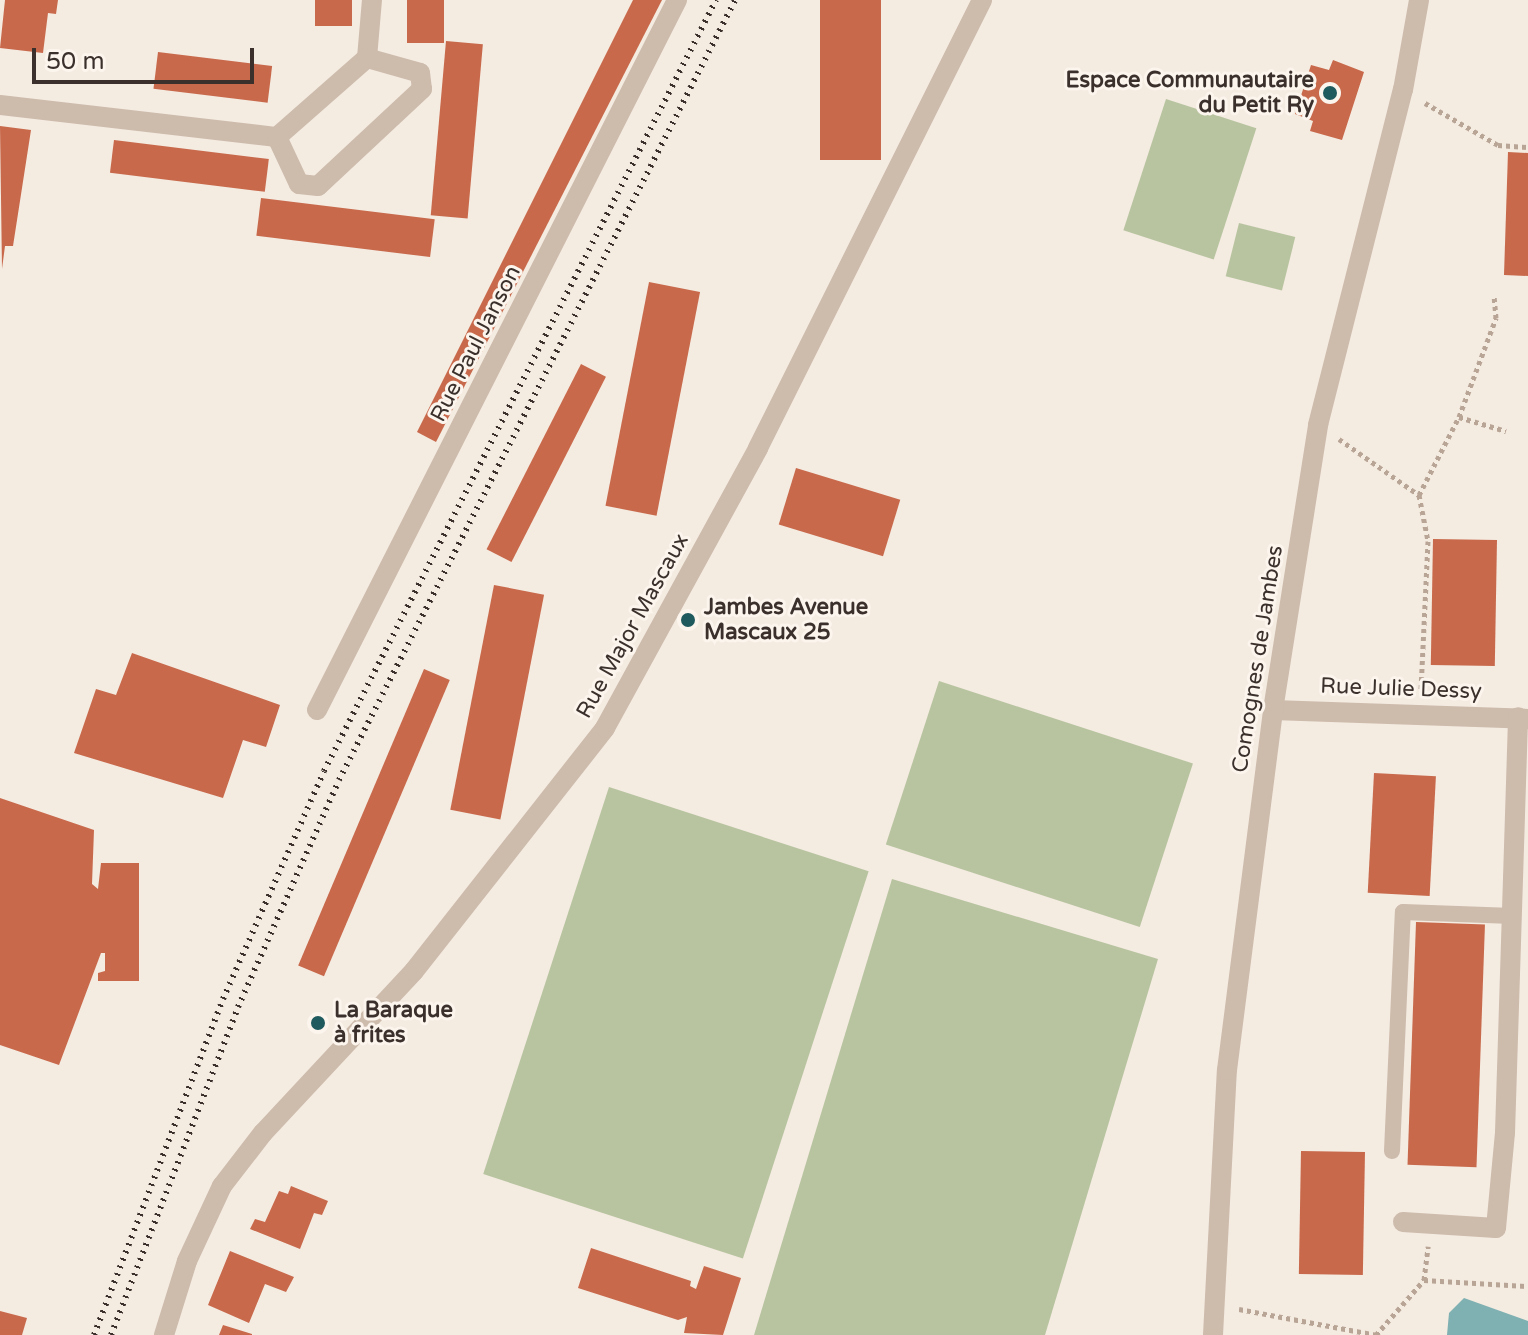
<!DOCTYPE html>
<meta charset="utf-8">
<style>
body{margin:0}
#map{position:relative;width:1528px;height:1335px;overflow:hidden;background:#f4ebe1;font-family:"Varela Round",sans-serif}
div>[style]{position:absolute}
[style*='--x']{left:calc(var(--x)*1px);top:calc(var(--y)*1px);width:calc(var(--w)*1px);rotate:calc(var(--a)*1deg)}
.green>*{inset:0;background:#b8c4a0;transform-origin:0 0}
.water>*{inset:0;background:#7fb0b2}
.building>*{inset:0;background:#c8694b;transform-origin:0 0}
.path>*{height:5px;margin-top:-2.5px;transform-origin:0;background:repeating-linear-gradient(90deg,#b9a596 0 4px,transparent 0 8px)}
.lane>*{height:16px;margin:-8px;padding:0 8px;transform-origin:8px;border-radius:8px;background:#cdbbac}
.street>*{height:20px;margin:-10px;padding:0 10px;transform-origin:10px;border-radius:10px;background:#cdbbac}
.rail>*{height:6px;margin-top:-3px;transform-origin:0;background:repeating-linear-gradient(90deg,#3b302b 0 2px,transparent 0 8px)}
.dots>*{width:22px;height:22px;translate:-50% -50%;box-sizing:border-box;border:4px solid #fbf5ee;border-radius:50%}
span{translate:-50% -50%;white-space:nowrap;text-align:center;line-height:1.15;-webkit-text-stroke:6px #fbf5ee;paint-order:stroke}
.poi-label{font-size:22px;color:#3b302b;font-weight:700}
.right{translate:-100% -50%;text-align:right}
.left{translate:0 -50%;text-align:left}
.street-label{font-size:22px;color:#3b302b}
.scale{position:absolute;left:32px;top:48px;width:222px;height:36px;box-sizing:border-box;border:4px solid #3b302b;border-top:0;padding-left:10px;font-size:24px;line-height:28px;white-space:nowrap;color:#3b302b;-webkit-text-stroke:6px #fbf5ee;paint-order:stroke}
</style>
<div id="map">
<div class="green">
<div style="left:1166px;top:99px;width:95px;height:138px;rotate:18deg"></div>
<div style="left:1239px;top:223px;width:58px;height:55px;rotate:14deg"></div>
<div style="left:939px;top:681px;width:267px;height:172px;rotate:18deg"></div>
<div style="left:609px;top:787px;width:273px;height:407px;rotate:18deg"></div>
<div style="clip-path:polygon(892px 879px,1158px 959px,1045px 1335px,754px 1335px)"></div>
</div>
<div class="water">
<div style="clip-path:polygon(1464px 1298px,1528px 1321px,1528px 1335px,1447px 1335px,1449px 1313px)"></div>
</div>
<div class="building">
<div style="clip-path:polygon(5px 0,58px 0,56px 14px,48px 13px,43px 53px,0 48px)"></div>
<div style="left:315px;top:0;width:37px;height:26px"></div>
<div style="left:407px;top:0;width:37px;height:43px"></div>
<div style="clip-path:polygon(633px 0,662px 0,436px 442px,417px 432px)"></div>
<div style="left:820px;top:0;width:61px;height:160px"></div>
<div style="left:446px;top:41px;width:37px;height:175px;rotate:5deg"></div>
<div style="left:158px;top:52px;width:115px;height:37px;rotate:7deg"></div>
<div style="clip-path:polygon(1333px 60px,1364px 72px,1342px 140px,1310px 131px,1313px 121px,1295px 114px,1311px 65px,1329px 70px)"></div>
<div style="clip-path:polygon(0 126px,31px 130px,13px 246px,5px 246px,2px 269px)"></div>
<div style="left:114px;top:140px;width:156px;height:33px;rotate:7deg"></div>
<div style="clip-path:polygon(1508px 152px,1528px 153px,1528px 276px,1504px 275px)"></div>
<div style="left:261px;top:198px;width:175px;height:38px;rotate:7deg"></div>
<div style="left:649px;top:282px;width:52px;height:228px;rotate:11deg"></div>
<div style="left:581px;top:364px;width:28px;height:208px;rotate:27deg"></div>
<div style="left:796px;top:468px;width:109px;height:59px;rotate:17deg"></div>
<div style="left:1433px;top:539px;width:64px;height:126px;rotate:1deg"></div>
<div style="left:494px;top:585px;width:51px;height:229px;rotate:11deg"></div>
<div style="clip-path:polygon(132px 653px,280px 705px,266px 747px,243px 740px,223px 798px,74px 753px,96px 689px,116px 695px)"></div>
<div style="left:424px;top:669px;width:28px;height:322px;rotate:23deg"></div>
<div style="left:1374px;top:773px;width:62px;height:120px;rotate:3deg"></div>
<div style="clip-path:polygon(0 798px,94px 830px,92px 884px,98px 889px,101px 863px,139px 863px,139px 981px,98px 981px,98px 973px,105px 971px,105px 953px,101px 953px,59px 1065px,0 1045px)"></div>
<div style="left:1416px;top:922px;width:69px;height:243px;rotate:2deg"></div>
<div style="left:1301px;top:1151px;width:64px;height:123px;rotate:1deg"></div>
<div style="clip-path:polygon(291px 1186px,328px 1201px,322px 1215px,314px 1213px,300px 1249px,250px 1229px,255px 1219px,265px 1222px,279px 1191px,288px 1194px)"></div>
<div style="clip-path:polygon(591px 1248px,691px 1281px,690px 1286px,696px 1289px,704px 1266px,741px 1278px,723px 1335px,684px 1333px,687px 1317px,678px 1320px,578px 1288px)"></div>
<div style="clip-path:polygon(230px 1251px,294px 1277px,286px 1292px,265px 1284px,249px 1323px,208px 1305px)"></div>
<div style="clip-path:polygon(0 1311px,27px 1318px,22px 1335px,0 1335px)"></div>
<div style="clip-path:polygon(223px 1325px,252px 1334px,252px 1335px,219px 1335px)"></div>
</div>
<div class="path">
<div style="--x:1425;--y:103;--w:84;--a:29.9"></div>
<div style="--x:1498;--y:145;--w:30;--a:4"></div>
<div style="--x:1459;--y:417;--w:49;--a:16.6"></div>
<div style="--x:1339;--y:439;--w:98;--a:35"></div>
<div style="--x:1419;--y:495;--w:47;--a:78.9"></div>
<div style="--x:1428;--y:541;--w:150;--a:92.7"></div>
<div style="--x:1419;--y:495;--w:88;--a:-62.9"></div>
<div style="--x:1459;--y:417;--w:106;--a:-69.5"></div>
<div style="--x:1496;--y:318;--w:21;--a:-95"></div>
<div style="--x:1424;--y:1280;--w:104;--a:3.3"></div>
<div style="--x:1239;--y:1309;--w:139;--a:10.7"></div>
<div style="--x:1376;--y:1335;--w:73;--a:-48.9"></div>
<div style="--x:1424;--y:1280;--w:34;--a:-83"></div>
</div>
<div class="lane">
<div style="--x:1392;--y:1151;--w:239;--a:-87.4"></div>
<div style="--x:1403;--y:912;--w:110;--a:2.1"></div>
</div>
<div class="street">
<div style="--x:367;--y:58;--w:58;--a:-85.1"></div>
<div style="--x:0;--y:105;--w:279;--a:6.6"></div>
<div style="--x:277;--y:137;--w:120;--a:-41.3"></div>
<div style="--x:367;--y:58;--w:55;--a:15.8"></div>
<div style="--x:420;--y:73;--w:16;--a:83"></div>
<div style="--x:422;--y:89;--w:142;--a:137"></div>
<div style="--x:318;--y:186;--w:19;--a:-174"></div>
<div style="--x:299;--y:184;--w:52;--a:-115.1"></div>
<div style="--x:317;--y:710;--w:796;--a:-63.11"></div>
<div style="--x:1273;--y:710;--w:255;--a:2"></div>
<div style="--x:1403;--y:1222;--w:93;--a:3.7"></div>
<div style="--x:1496;--y:1228;--w:95;--a:-84.6"></div>
<div style="--x:1505;--y:1133;--w:416;--a:-88.2"></div>
<div style="--x:164;--y:1335;--w:77;--a:-72.7"></div>
<div style="--x:187;--y:1261;--w:83;--a:-65"></div>
<div style="--x:222;--y:1186;--w:67;--a:-52.3"></div>
<div style="--x:263;--y:1133;--w:221;--a:-47"></div>
<div style="--x:414;--y:971;--w:309;--a:-51.8"></div>
<div style="--x:605;--y:728;--w:319;--a:-61.3"></div>
<div style="--x:758;--y:448;--w:501;--a:-63.43"></div>
<div style="--x:1213;--y:1335;--w:265;--a:-87"></div>
<div style="--x:1227;--y:1070;--w:363;--a:-82.7"></div>
<div style="--x:1273;--y:710;--w:289;--a:-81"></div>
<div style="--x:1318;--y:425;--w:346;--a:-75.8"></div>
<div style="--x:1403;--y:90;--w:91;--a:-79.9"></div>
</div>
<div class="rail">
<div style="--x:94;--y:1335;--w:360;--a:-69"></div>
<div style="--x:223;--y:999;--w:249;--a:-66.1"></div>
<div style="--x:324;--y:771;--w:865;--a:-63.05"></div>
<div style="--x:111;--y:1335;--w:352;--a:-68.8"></div>
<div style="--x:238;--y:1007;--w:248;--a:-66"></div>
<div style="--x:339;--y:780;--w:875;--a:-63.08"></div>
</div>
<div class="dots">
<div style="left:1330px;top:93px;background:#1f5a5e"></div>
<div style="left:688px;top:620px;background:#1f5a5e"></div>
<div style="left:318px;top:1023px;background:#1f5a5e"></div>
</div>
<div class="poi-label">
<span class="right" style="left:1314px;top:93px">Espace Communautaire<br>du Petit Ry</span>
<span class="left" style="left:704px;top:620px">Jambes Avenue<br>Mascaux 25</span>
<span class="left" style="left:334px;top:1023px">La Baraque<br>à frites</span>
</div>
<div class="street-label">
<span style="left:476px;top:344px;rotate:-63deg">Rue Paul Janson</span>
<span style="left:633px;top:626px;rotate:-61deg">Rue Major Mascaux</span>
<span style="left:1258px;top:659px;rotate:-81deg">Comognes de Jambes</span>
<span style="left:1401px;top:689px;rotate:2deg">Rue Julie Dessy</span>
</div>
<div class="scale">50 m</div>
</div>
